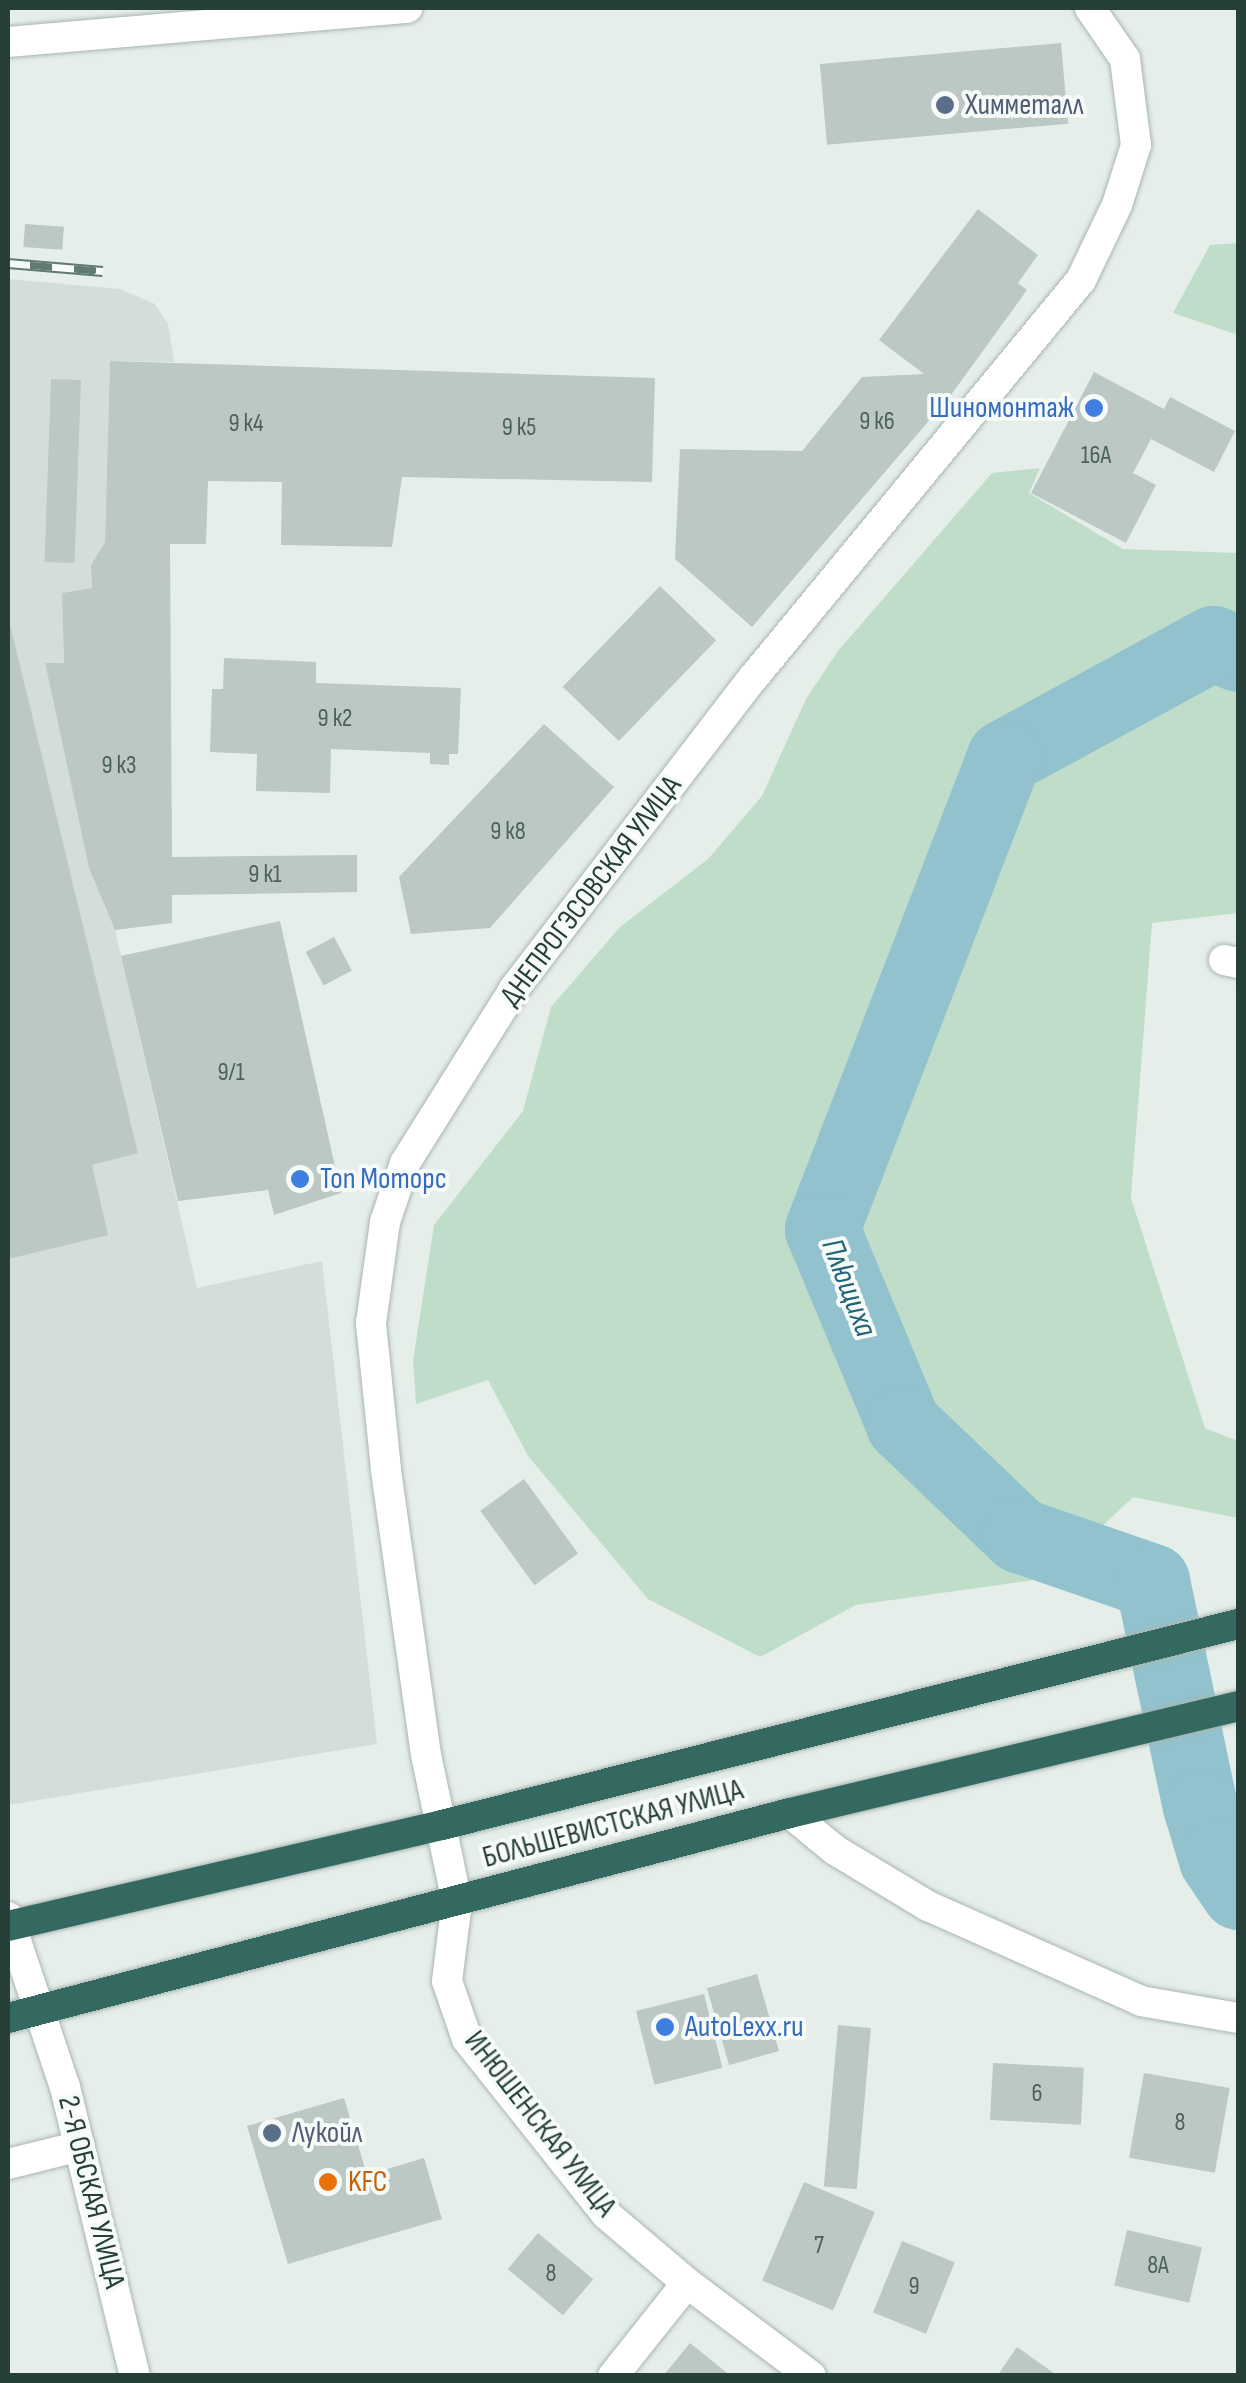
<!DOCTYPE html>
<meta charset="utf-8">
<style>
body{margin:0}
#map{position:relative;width:1246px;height:2383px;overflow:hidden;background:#e6eeea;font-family:"Sofia Sans Condensed",sans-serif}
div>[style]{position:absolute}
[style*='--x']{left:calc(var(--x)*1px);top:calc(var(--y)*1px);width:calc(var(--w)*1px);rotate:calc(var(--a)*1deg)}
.built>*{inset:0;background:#d4ddda}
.green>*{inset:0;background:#c0ddca}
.river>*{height:75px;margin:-37.5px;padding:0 37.5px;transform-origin:37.5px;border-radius:37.5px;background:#92c2ce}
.building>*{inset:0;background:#bbc8c4;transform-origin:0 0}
.roads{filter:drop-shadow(0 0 2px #a9b6b1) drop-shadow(0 0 2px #a9b6b1)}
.minor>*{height:30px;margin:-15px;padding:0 15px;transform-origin:15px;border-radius:15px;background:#fff}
.highway>*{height:30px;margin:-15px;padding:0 15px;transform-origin:15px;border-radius:15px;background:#336961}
.rail>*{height:11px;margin-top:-5.5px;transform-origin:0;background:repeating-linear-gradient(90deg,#f6faf8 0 22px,#617a74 0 44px);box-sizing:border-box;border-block:2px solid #617a74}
.dots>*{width:28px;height:28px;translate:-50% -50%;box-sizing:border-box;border:5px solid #f6faf8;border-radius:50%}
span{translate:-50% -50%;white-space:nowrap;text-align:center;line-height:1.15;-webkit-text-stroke:8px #f6faf8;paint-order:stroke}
.number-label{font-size:25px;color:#4b615c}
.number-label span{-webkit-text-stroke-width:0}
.service-label{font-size:30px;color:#4e5e75}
.left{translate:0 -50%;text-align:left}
.shop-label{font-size:30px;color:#366cbe}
.right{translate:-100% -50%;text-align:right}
.street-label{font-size:30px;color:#263f39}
.food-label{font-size:30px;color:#c56008}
.water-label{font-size:32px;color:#236577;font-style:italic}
.frame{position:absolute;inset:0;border:10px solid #263f39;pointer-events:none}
</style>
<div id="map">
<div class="built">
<div style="clip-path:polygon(8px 279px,120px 289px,155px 304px,168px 324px,174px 362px,110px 361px,105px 542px,91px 565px,92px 588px,62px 593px,64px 663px,45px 664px,89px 868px,115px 930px,197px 1288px,322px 1261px,377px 1744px,8px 1805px)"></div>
</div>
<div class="green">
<div style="clip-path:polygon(1238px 243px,1238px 335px,1173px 313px,1210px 245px)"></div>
<div style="clip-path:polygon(1040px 468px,1029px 493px,1123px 549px,1238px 553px,1238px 913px,1152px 923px,1131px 1198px,1205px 1428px,1238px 1441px,1238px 1518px,1133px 1497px,1048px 1578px,856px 1605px,760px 1657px,648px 1599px,528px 1456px,488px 1380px,416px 1404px,413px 1361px,434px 1225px,523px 1111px,551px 1007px,620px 927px,708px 859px,762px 796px,806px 699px,838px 651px,992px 473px)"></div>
</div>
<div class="river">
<div style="--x:1238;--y:654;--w:27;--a:-156"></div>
<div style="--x:1213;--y:643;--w:238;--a:151.4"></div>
<div style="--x:1004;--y:757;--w:506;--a:111.09"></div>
<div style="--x:822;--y:1229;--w:211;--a:67.4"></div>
<div style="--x:903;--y:1424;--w:161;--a:43.7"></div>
<div style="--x:1019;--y:1535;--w:141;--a:19.1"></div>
<div style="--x:1152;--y:1581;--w:230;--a:78"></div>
<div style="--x:1200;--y:1806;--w:55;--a:73.2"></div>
<div style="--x:1216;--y:1859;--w:40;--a:56"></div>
</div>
<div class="building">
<div style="left:1061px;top:43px;width:81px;height:242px;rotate:85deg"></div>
<div style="clip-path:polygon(978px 209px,1038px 255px,1018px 283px,1027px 290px,951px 395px,752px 627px,675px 559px,680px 449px,802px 451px,862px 377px,924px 374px,879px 340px)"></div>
<div style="left:25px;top:224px;width:39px;height:23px;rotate:4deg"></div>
<div style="clip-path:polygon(110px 361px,655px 378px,652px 482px,402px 477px,392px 547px,281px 545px,282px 482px,208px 481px,206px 544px,170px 544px,172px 857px,357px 855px,357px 892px,172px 895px,172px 923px,115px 930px,89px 868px,45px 663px,64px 663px,62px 593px,92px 588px,91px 565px,105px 542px)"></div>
<div style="clip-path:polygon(1094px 372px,1164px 409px,1170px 397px,1235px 431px,1214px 472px,1151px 439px,1133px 473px,1156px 485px,1126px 543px,1031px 493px)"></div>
<div style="left:51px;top:379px;width:30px;height:183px;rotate:2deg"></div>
<div style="left:660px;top:586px;width:78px;height:140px;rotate:44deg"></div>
<div style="clip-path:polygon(8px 616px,138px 1153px,92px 1165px,108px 1235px,8px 1259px)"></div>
<div style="clip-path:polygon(224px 658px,316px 662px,316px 683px,461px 688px,458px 754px,449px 754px,449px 765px,430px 764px,430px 753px,331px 749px,330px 793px,256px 791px,257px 754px,210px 752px,212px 689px,223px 689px)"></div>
<div style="clip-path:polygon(544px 724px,614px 787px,490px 928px,411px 934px,399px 877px)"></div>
<div style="clip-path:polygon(280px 921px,341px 1193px,274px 1215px,268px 1190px,178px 1201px,121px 956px)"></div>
<div style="left:334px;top:937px;width:38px;height:32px;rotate:62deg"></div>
<div style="left:524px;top:1479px;width:92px;height:54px;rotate:54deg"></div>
<div style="left:757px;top:1974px;width:80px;height:52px;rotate:74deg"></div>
<div style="left:704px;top:1994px;width:76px;height:70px;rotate:76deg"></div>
<div style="left:838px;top:2025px;width:33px;height:162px;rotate:5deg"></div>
<div style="left:993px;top:2063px;width:91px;height:57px;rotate:3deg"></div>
<div style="left:1144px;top:2073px;width:87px;height:86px;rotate:10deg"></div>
<div style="clip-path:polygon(344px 2098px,367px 2175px,424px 2158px,442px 2219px,288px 2264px,247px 2126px)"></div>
<div style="left:804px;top:2182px;width:77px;height:107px;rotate:23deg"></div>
<div style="left:1127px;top:2230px;width:77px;height:57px;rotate:13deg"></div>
<div style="left:538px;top:2233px;width:72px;height:47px;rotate:40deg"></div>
<div style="left:902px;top:2241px;width:57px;height:77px;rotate:22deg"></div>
<div style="clip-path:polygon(690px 2343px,727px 2373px,724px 2376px,663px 2376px)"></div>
<div style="clip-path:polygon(1017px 2347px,1058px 2376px,997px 2376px)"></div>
</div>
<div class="roads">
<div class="minor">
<div style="--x:8;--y:42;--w:401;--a:-4.9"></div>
<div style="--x:1224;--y:960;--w:14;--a:12"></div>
<div style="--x:790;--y:1813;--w:58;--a:39.4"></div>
<div style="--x:835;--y:1850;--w:109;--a:31.1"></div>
<div style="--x:928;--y:1906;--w:233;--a:24"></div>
<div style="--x:1141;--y:2001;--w:98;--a:9.9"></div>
<div style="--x:8;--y:1917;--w:179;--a:71.5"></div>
<div style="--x:65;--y:2087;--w:297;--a:76.4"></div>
<div style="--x:8;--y:2164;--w:74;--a:-14"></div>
<div style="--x:613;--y:2376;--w:119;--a:-51.5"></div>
<div style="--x:811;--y:2376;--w:155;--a:-143.1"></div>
<div style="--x:687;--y:2283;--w:106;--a:-139.6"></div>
<div style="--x:606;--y:2214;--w:223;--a:-128.5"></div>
<div style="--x:467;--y:2039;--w:61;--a:-109"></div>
<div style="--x:447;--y:1981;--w:80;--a:-82.8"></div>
<div style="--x:457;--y:1902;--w:150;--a:-101.9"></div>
<div style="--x:426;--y:1755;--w:289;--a:-98"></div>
<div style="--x:386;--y:1469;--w:147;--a:-95.9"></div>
<div style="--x:371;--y:1323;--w:102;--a:-82.1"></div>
<div style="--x:385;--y:1222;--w:62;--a:-71.3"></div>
<div style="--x:405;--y:1163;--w:205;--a:-57.9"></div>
<div style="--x:514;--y:989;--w:392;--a:-52.5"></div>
<div style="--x:753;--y:678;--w:516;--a:-50.51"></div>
<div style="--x:1081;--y:280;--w:83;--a:-64.4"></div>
<div style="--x:1117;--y:205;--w:63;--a:-72.4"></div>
<div style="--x:1136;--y:145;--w:87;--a:-97.3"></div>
<div style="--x:1125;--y:59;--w:62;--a:-124.5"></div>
</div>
<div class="highway">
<div style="--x:8;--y:1926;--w:446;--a:-13.1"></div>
<div style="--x:442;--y:1825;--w:821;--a:-14.17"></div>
<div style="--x:8;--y:2018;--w:808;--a:-14.69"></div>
<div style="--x:790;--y:1813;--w:461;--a:-13.4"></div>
</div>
</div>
<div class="rail">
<div style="--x:8;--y:263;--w:95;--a:4.8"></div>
</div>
<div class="dots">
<div style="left:945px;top:105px;background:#5c6f8a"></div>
<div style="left:1094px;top:408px;background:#3f7fe0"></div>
<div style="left:300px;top:1179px;background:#3f7fe0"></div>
<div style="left:665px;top:2027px;background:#3f7fe0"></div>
<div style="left:272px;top:2133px;background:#5c6f8a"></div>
<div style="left:328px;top:2182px;background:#e8710a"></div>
</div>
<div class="number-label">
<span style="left:877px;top:422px">9 к6</span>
<span style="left:246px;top:424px">9 к4</span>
<span style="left:519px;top:428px">9 к5</span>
<span style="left:1096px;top:456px">16А</span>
<span style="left:335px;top:719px">9 к2</span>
<span style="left:119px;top:766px">9 к3</span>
<span style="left:508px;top:832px">9 к8</span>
<span style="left:265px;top:875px">9 к1</span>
<span style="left:231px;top:1073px">9/1</span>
<span style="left:1037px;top:2094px">6</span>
<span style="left:1180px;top:2123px">8</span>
<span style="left:819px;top:2246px">7</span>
<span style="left:1158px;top:2266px">8А</span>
<span style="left:551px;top:2274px">8</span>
<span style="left:914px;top:2287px">9</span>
</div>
<div class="service-label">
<span class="left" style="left:965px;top:105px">Химметалл</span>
<span class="left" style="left:292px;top:2133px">Лукойл</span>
</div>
<div class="shop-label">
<span class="right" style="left:1074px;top:408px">Шиномонтаж</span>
<span class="left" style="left:320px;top:1179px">Топ Моторс</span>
<span class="left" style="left:685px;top:2027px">AutoLexx.ru</span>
</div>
<div class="street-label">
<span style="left:591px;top:891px;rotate:-53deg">ДНЕПРОГЭСОВСКАЯ УЛИЦА</span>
<span style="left:613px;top:1824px;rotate:-15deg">БОЛЬШЕВИСТСКАЯ УЛИЦА</span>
<span style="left:540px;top:2124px;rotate:52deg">ИНЮШЕНСКАЯ УЛИЦА</span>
<span style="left:91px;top:2192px;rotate:76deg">2-Я ОБСКАЯ УЛИЦА</span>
</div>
<div class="food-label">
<span class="left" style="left:348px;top:2182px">KFC</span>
</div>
<div class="water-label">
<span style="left:848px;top:1288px;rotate:69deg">Плющиха</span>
</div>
<div class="frame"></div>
</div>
